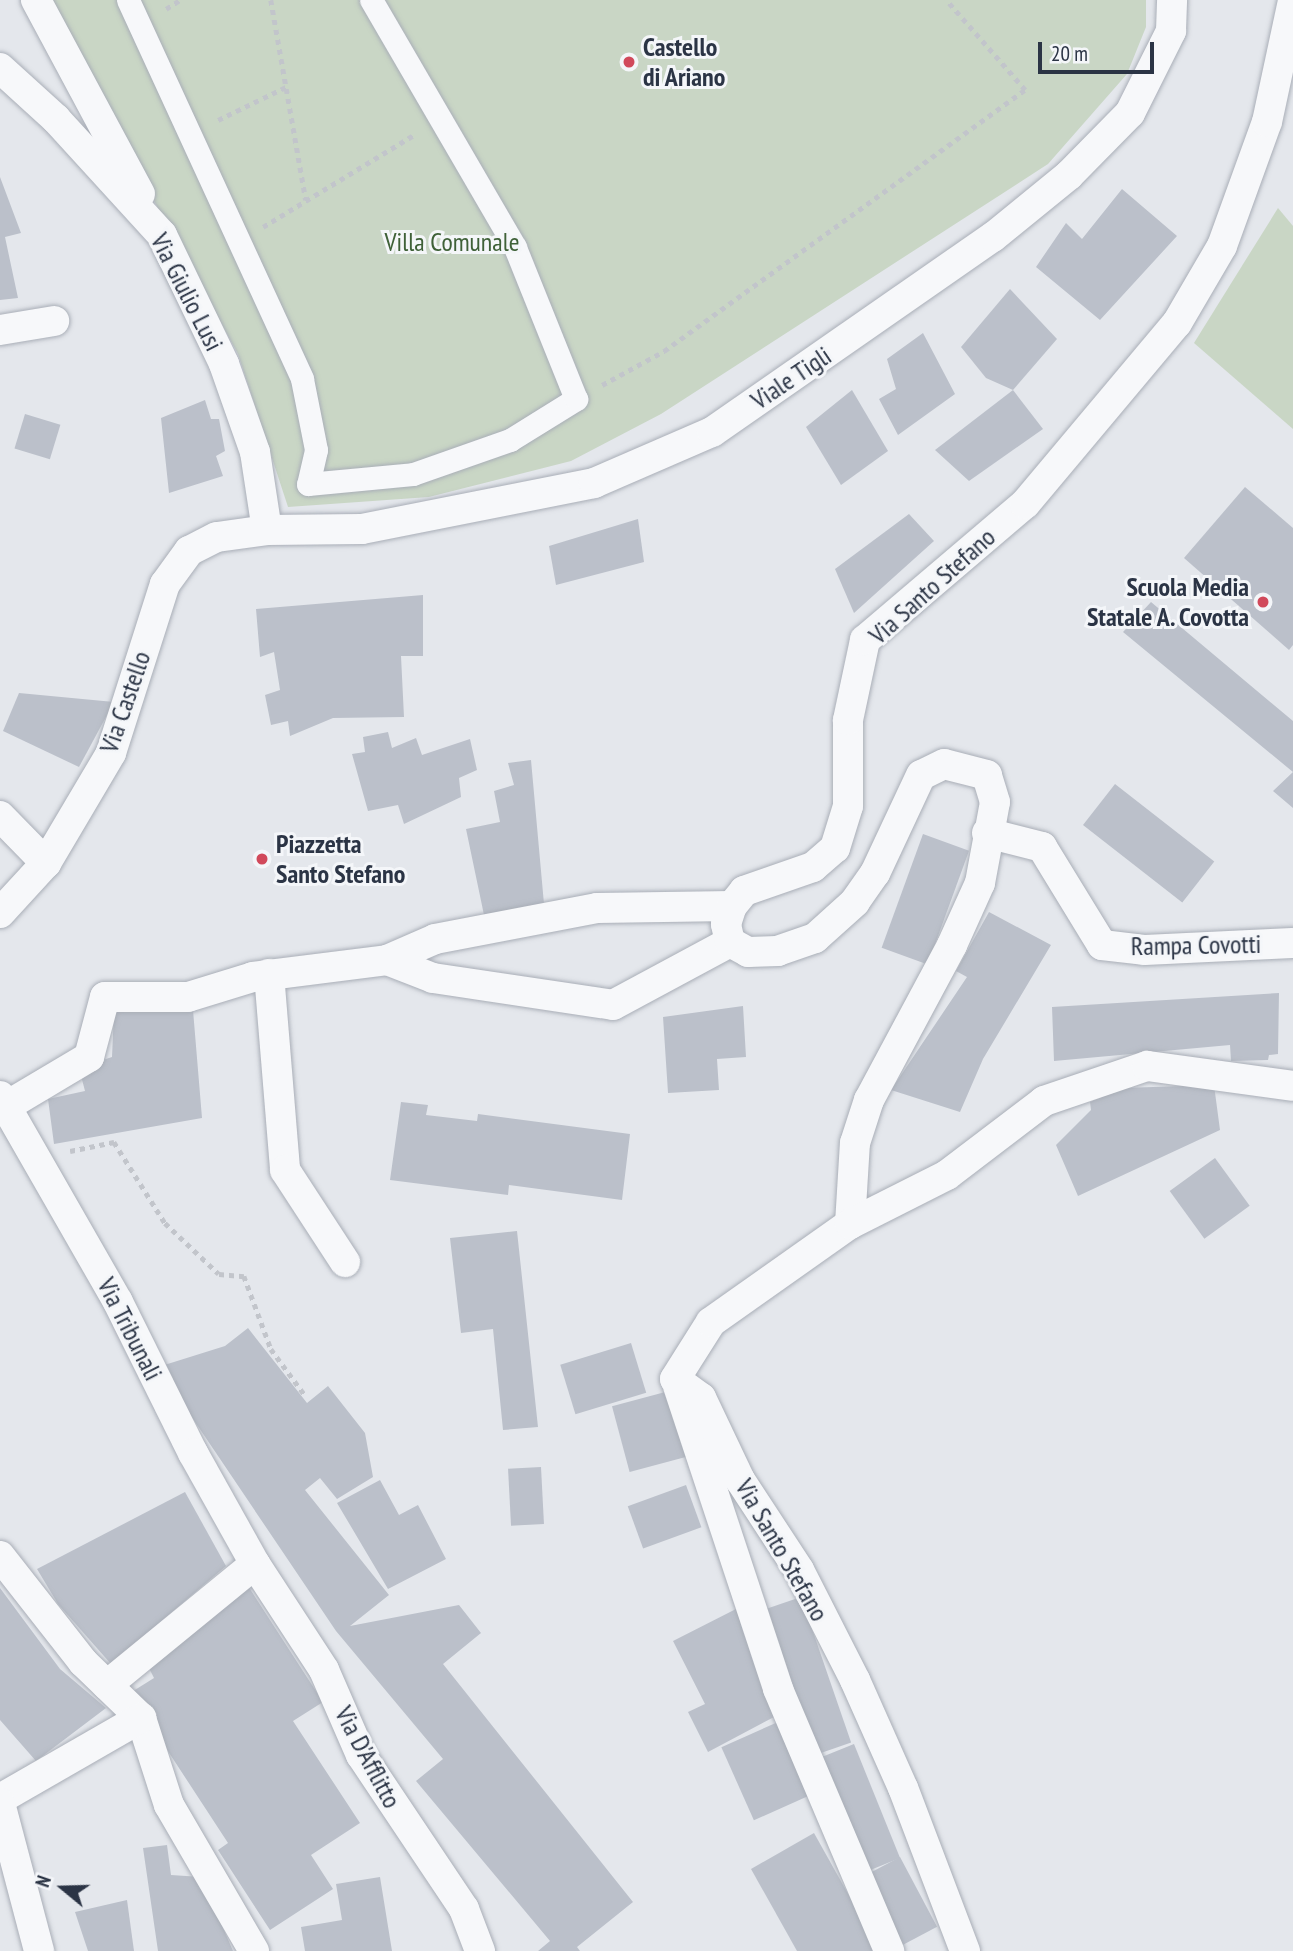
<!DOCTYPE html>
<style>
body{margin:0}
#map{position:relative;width:1293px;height:1951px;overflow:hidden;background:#e4e7ec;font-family:"PT Sans Narrow",sans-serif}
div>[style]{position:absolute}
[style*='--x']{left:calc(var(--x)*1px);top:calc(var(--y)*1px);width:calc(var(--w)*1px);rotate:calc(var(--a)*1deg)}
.green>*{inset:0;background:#c9d6c5}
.building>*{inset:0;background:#bbc0ca;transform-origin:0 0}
.path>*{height:4.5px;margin-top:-2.25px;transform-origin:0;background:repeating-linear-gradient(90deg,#c2c5cb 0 5px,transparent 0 10px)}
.roads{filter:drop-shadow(0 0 2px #a9aeb7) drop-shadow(0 0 2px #a9aeb7)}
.pedestrian>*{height:23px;margin:-11.5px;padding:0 11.5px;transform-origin:11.5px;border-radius:11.5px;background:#f7f8fa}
.minor>*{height:30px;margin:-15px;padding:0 15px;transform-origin:15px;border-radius:15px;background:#f7f8fa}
.dots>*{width:19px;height:19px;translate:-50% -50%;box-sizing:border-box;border:4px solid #f4f6f9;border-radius:50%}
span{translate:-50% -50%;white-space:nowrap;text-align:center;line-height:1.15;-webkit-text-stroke:6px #f4f6f9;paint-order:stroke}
.poi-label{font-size:26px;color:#2b3445;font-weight:700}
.left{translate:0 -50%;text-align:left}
.right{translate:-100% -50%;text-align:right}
.park-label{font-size:26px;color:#3f6138}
.street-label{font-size:26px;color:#2b3445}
.north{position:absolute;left:28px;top:1853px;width:70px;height:70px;-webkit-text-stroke:5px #f4f6f9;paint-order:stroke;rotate:289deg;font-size:19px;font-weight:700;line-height:28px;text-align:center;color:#2b3445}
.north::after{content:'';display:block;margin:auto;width:24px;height:32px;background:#2b3445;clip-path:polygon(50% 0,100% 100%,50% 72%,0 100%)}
.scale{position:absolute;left:1038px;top:42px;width:116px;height:32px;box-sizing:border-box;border:4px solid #2b3445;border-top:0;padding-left:9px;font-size:21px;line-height:24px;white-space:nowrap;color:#2b3445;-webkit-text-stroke:5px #f4f6f9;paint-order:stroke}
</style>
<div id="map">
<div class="green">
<div style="clip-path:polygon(44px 0,1146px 0,1146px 27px,1127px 74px,1048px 164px,661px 414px,571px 461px,429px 497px,288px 507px,238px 354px)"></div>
<div style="clip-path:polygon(1278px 208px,1293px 226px,1293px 429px,1194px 343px)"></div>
</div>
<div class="building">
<div style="clip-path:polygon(0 177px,21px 233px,5px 237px,18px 298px,0 300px)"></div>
<div style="clip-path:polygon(1122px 189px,1177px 236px,1100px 320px,1036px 267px,1066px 223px,1082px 239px)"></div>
<div style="clip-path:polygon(1010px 289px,1057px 339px,1013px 390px,986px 378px,961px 347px)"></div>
<div style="clip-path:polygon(923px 333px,955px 394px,898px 435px,879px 399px,896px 389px,887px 359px)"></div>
<div style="clip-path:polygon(852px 390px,888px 451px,841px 485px,806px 427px)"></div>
<div style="clip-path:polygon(1013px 390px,1043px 429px,969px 481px,935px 450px)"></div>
<div style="clip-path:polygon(205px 400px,211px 419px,219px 419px,225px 451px,216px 456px,223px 476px,169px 493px,161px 418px)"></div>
<div style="left:25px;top:414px;width:37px;height:36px;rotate:17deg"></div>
<div style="clip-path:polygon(1245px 487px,1293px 528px,1293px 645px,1289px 650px,1184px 558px)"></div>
<div style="clip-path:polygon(909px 514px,934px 541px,854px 613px,835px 569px)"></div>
<div style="clip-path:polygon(638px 519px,644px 562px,556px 585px,549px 546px)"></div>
<div style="clip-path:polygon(423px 595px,423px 656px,401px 656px,404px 717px,333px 718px,290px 736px,288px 721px,271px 725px,265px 695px,280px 690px,274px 652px,260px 657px,256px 609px)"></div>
<div style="clip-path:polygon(1151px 602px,1293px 721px,1293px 808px,1273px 791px,1293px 772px,1123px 632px)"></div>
<div style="clip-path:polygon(19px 693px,114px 702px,79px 767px,3px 731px)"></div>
<div style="clip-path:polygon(388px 732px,392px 748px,416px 738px,422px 755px,470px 739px,477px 770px,459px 778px,461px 797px,404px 824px,398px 805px,368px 811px,352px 754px,365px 752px,363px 737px)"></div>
<div style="clip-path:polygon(531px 760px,544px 904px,484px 915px,466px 829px,500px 822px,494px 791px,514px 785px,508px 763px)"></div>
<div style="left:1115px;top:784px;width:126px;height:52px;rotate:38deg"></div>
<div style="left:923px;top:834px;width:49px;height:121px;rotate:20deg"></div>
<div style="clip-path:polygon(989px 912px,1051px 945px,983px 1059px,960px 1112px,891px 1090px,967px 977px,956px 971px)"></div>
<div style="clip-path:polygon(1279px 993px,1278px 1054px,1269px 1055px,1268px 1060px,1231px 1061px,1230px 1045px,1054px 1061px,1052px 1007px)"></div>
<div style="clip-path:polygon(743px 1006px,746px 1057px,717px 1059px,719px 1090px,668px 1093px,663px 1017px)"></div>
<div style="clip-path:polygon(193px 1010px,202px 1118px,54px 1144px,48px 1099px,85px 1091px,79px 1068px,112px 1057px,114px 1012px)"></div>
<div style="clip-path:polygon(1214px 1085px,1220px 1130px,1078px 1196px,1056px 1145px,1091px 1110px,1090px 1102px,1123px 1088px)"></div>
<div style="clip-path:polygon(401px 1102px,428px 1105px,426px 1115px,477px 1121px,478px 1114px,630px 1134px,622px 1200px,509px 1185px,508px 1195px,390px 1180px)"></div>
<div style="left:1215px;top:1158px;width:59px;height:56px;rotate:54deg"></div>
<div style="clip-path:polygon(517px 1231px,538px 1427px,503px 1430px,493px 1329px,461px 1333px,450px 1238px)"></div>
<div style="clip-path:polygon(248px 1328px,307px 1403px,328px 1386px,365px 1433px,373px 1477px,337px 1499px,320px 1478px,305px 1490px,389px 1595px,350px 1626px,459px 1605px,481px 1633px,443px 1664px,633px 1902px,577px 1947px,580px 1951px,538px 1951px,550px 1941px,416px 1781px,443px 1759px,336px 1631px,158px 1367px,225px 1346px)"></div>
<div style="left:631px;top:1343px;width:52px;height:74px;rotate:73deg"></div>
<div style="left:669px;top:1391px;width:68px;height:59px;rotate:75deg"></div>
<div style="left:541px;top:1467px;width:57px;height:33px;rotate:87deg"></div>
<div style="clip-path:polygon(380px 1480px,399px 1515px,418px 1505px,446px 1559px,388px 1589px,337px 1503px)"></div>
<div style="left:686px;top:1485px;width:45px;height:62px;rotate:70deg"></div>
<div style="clip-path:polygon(185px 1492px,226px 1566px,111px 1664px,58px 1604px,37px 1569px)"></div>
<div style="clip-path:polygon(248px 1586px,323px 1702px,293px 1721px,360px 1823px,311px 1855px,333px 1889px,270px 1930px,218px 1850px,228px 1843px,130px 1693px,154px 1678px,146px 1662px)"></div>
<div style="clip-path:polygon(0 1588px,60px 1669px,106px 1708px,36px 1761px,0 1720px)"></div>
<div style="left:801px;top:1597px;width:154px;height:38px;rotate:71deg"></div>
<div style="clip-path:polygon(736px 1609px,774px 1717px,708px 1752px,688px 1712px,705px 1704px,673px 1641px)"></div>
<div style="left:778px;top:1722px;width:80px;height:62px;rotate:66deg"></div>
<div style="left:854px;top:1744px;width:123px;height:42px;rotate:68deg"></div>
<div style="clip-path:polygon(814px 1833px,880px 1951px,797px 1951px,751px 1869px)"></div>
<div style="clip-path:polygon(167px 1845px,171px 1875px,201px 1877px,233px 1951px,158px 1951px,143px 1848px)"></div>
<div style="left:900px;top:1857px;width:79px;height:47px;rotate:62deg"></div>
<div style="clip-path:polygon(380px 1877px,392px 1951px,305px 1951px,301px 1927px,342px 1920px,336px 1884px)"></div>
<div style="clip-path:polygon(127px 1900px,134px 1951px,88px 1951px,75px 1912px)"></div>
</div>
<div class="path">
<div style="--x:271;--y:0;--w:203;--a:80.1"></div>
<div style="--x:166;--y:9;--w:17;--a:-33"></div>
<div style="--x:218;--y:120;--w:76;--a:-25.9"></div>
<div style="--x:263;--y:227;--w:177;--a:-31.4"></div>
<div style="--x:602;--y:385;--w:71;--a:-28.7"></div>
<div style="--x:664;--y:351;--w:445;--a:-35.9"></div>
<div style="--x:1025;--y:90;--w:120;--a:-131.3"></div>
<div style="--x:70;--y:1151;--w:45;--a:-11.6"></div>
<div style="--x:114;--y:1142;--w:96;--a:57.8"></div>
<div style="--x:165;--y:1223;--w:74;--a:43.4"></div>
<div style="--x:219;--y:1274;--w:25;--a:5"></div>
<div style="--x:244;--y:1276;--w:78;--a:69.7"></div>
<div style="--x:271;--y:1349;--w:56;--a:53.7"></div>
</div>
<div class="roads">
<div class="pedestrian">
<div style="--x:128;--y:0;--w:417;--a:65.3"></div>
<div style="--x:302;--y:379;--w:72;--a:78.8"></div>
<div style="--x:316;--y:450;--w:35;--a:103"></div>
<div style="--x:308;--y:484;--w:105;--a:-5.4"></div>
<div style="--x:413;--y:474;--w:103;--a:-19.3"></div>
<div style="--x:510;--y:440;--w:78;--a:-31.8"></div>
<div style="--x:576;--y:399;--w:164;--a:-111.9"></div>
<div style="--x:515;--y:247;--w:286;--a:-120.2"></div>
</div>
<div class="minor">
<div style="--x:36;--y:0;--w:220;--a:61.8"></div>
<div style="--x:0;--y:68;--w:76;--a:42.3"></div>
<div style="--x:56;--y:119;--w:157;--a:47.6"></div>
<div style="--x:162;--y:235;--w:143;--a:64.3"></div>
<div style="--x:224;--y:364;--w:93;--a:70.6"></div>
<div style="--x:255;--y:452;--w:79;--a:81.3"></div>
<div style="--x:0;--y:330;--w:55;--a:-9.5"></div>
<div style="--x:0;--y:816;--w:66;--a:45.6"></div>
<div style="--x:987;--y:833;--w:57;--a:14.3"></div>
<div style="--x:1042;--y:847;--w:115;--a:58.5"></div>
<div style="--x:1102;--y:945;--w:42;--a:6.8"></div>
<div style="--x:1144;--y:950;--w:149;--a:-2.7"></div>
<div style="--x:0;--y:913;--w:68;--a:-47.4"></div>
<div style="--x:46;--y:863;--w:128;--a:-59.4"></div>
<div style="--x:111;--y:753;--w:177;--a:-72.3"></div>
<div style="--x:165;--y:584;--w:41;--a:-54"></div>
<div style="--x:189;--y:551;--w:31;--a:-27"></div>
<div style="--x:217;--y:537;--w:50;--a:-8"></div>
<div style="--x:267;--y:530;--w:95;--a:-0.6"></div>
<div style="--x:362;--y:529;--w:237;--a:-11.2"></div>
<div style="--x:594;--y:483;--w:129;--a:-23.4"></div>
<div style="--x:712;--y:432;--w:342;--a:-34.8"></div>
<div style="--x:993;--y:237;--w:98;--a:-39.2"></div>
<div style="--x:1069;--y:175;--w:87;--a:-45.5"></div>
<div style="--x:1130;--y:113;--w:92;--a:-63.4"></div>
<div style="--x:1171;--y:31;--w:31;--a:-88"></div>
<div style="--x:387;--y:960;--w:52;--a:-23.6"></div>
<div style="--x:435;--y:939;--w:165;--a:-10.8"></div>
<div style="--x:597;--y:908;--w:135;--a:-0.8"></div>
<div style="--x:269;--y:974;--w:197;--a:85.3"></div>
<div style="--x:285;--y:1170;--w:110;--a:56.9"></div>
<div style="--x:0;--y:1096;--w:237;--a:60.2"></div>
<div style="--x:118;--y:1302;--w:169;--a:63.6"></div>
<div style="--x:193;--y:1453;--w:127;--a:60.8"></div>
<div style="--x:255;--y:1564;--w:126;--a:56.9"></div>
<div style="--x:324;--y:1670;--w:93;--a:66.5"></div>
<div style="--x:361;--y:1755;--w:185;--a:56.2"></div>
<div style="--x:464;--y:1909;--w:45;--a:69.1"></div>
<div style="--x:5;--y:1107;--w:98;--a:-30.8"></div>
<div style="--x:89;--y:1057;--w:62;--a:-75.1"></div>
<div style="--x:105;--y:997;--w:83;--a:0"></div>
<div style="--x:188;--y:997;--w:68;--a:-17.1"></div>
<div style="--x:253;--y:977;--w:135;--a:-7.2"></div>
<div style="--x:387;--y:960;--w:49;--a:21.4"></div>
<div style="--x:433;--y:978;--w:182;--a:8.5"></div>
<div style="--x:613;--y:1005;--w:133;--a:-28.3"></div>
<div style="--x:850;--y:1224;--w:81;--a:-86.5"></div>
<div style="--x:855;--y:1143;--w:45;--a:-72"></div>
<div style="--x:869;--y:1100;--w:176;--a:-61.8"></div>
<div style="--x:952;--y:945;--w:68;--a:-65.7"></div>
<div style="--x:980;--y:883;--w:82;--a:-79.5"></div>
<div style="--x:995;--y:802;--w:28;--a:-107"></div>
<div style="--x:987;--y:775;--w:44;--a:-165.7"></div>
<div style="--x:944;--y:764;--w:25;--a:154"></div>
<div style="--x:921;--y:775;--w:108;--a:115.1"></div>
<div style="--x:875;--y:873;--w:35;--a:125"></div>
<div style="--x:855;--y:902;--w:54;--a:138"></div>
<div style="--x:815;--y:938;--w:39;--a:161"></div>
<div style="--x:778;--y:951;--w:30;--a:178"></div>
<div style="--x:748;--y:952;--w:21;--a:-151"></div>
<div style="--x:730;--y:942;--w:18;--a:-103"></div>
<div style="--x:726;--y:924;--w:19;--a:-72"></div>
<div style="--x:732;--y:906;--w:19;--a:-51"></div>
<div style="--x:744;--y:891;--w:73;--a:-19.2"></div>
<div style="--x:813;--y:867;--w:29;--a:-41"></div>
<div style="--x:835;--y:848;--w:44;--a:-72.8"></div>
<div style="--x:848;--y:806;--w:86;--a:-90"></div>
<div style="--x:848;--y:720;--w:82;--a:-78"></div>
<div style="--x:865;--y:640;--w:210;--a:-40.4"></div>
<div style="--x:1025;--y:504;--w:236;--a:-50"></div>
<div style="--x:1177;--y:323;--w:89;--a:-59.7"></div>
<div style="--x:1222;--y:246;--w:132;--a:-70.1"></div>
<div style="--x:1267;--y:122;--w:124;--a:-77.9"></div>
<div style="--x:678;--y:1386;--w:319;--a:71.7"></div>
<div style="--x:778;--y:1689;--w:285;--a:67"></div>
<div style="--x:0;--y:1556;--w:135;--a:51.9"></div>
<div style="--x:83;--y:1662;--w:81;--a:44"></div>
<div style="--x:141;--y:1718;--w:91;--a:72.2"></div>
<div style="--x:169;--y:1805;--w:169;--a:59.8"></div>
<div style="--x:107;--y:1685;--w:191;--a:-39.3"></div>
<div style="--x:0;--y:1799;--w:163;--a:-29.9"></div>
<div style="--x:0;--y:1803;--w:153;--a:75.2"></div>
<div style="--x:965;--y:1951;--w:174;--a:-110.8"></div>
<div style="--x:903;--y:1788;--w:118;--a:-114"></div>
<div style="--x:855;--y:1680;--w:123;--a:-117"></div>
<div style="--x:799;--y:1570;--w:108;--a:-123.2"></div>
<div style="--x:740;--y:1480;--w:91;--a:-115.4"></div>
<div style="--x:701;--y:1398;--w:32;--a:-144"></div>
<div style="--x:675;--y:1379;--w:67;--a:-57.7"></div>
<div style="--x:711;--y:1322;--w:170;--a:-35.2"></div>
<div style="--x:850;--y:1224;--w:109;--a:-26.8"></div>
<div style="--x:947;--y:1175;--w:122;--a:-37.3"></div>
<div style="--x:1044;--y:1101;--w:109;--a:-18.8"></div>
<div style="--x:1147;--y:1066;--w:147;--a:7.8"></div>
</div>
</div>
<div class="dots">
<div style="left:629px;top:62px;background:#d1495b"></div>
<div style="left:1263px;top:602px;background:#d1495b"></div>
<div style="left:262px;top:859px;background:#d1495b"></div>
</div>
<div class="poi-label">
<span class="left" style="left:643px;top:62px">Castello<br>di Ariano</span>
<span class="right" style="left:1249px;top:602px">Scuola Media<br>Statale A. Covotta</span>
<span class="left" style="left:276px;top:859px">Piazzetta<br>Santo Stefano</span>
</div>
<div class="park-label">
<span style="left:452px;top:242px">Villa Comunale</span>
</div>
<div class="street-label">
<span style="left:187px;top:292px;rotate:63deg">Via Giulio Lusi</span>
<span style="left:791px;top:378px;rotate:-34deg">Viale Tigli</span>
<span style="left:932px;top:586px;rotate:-42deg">Via Santo Stefano</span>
<span style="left:125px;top:702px;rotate:-71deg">Via Castello</span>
<span style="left:1196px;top:945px;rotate:-1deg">Rampa Covotti</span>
<span style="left:130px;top:1329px;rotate:63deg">Via Tribunali</span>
<span style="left:782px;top:1550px;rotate:60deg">Via Santo Stefano</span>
<span style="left:368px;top:1757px;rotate:62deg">Via D'Afflitto</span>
</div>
<div class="north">N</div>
<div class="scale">20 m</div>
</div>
